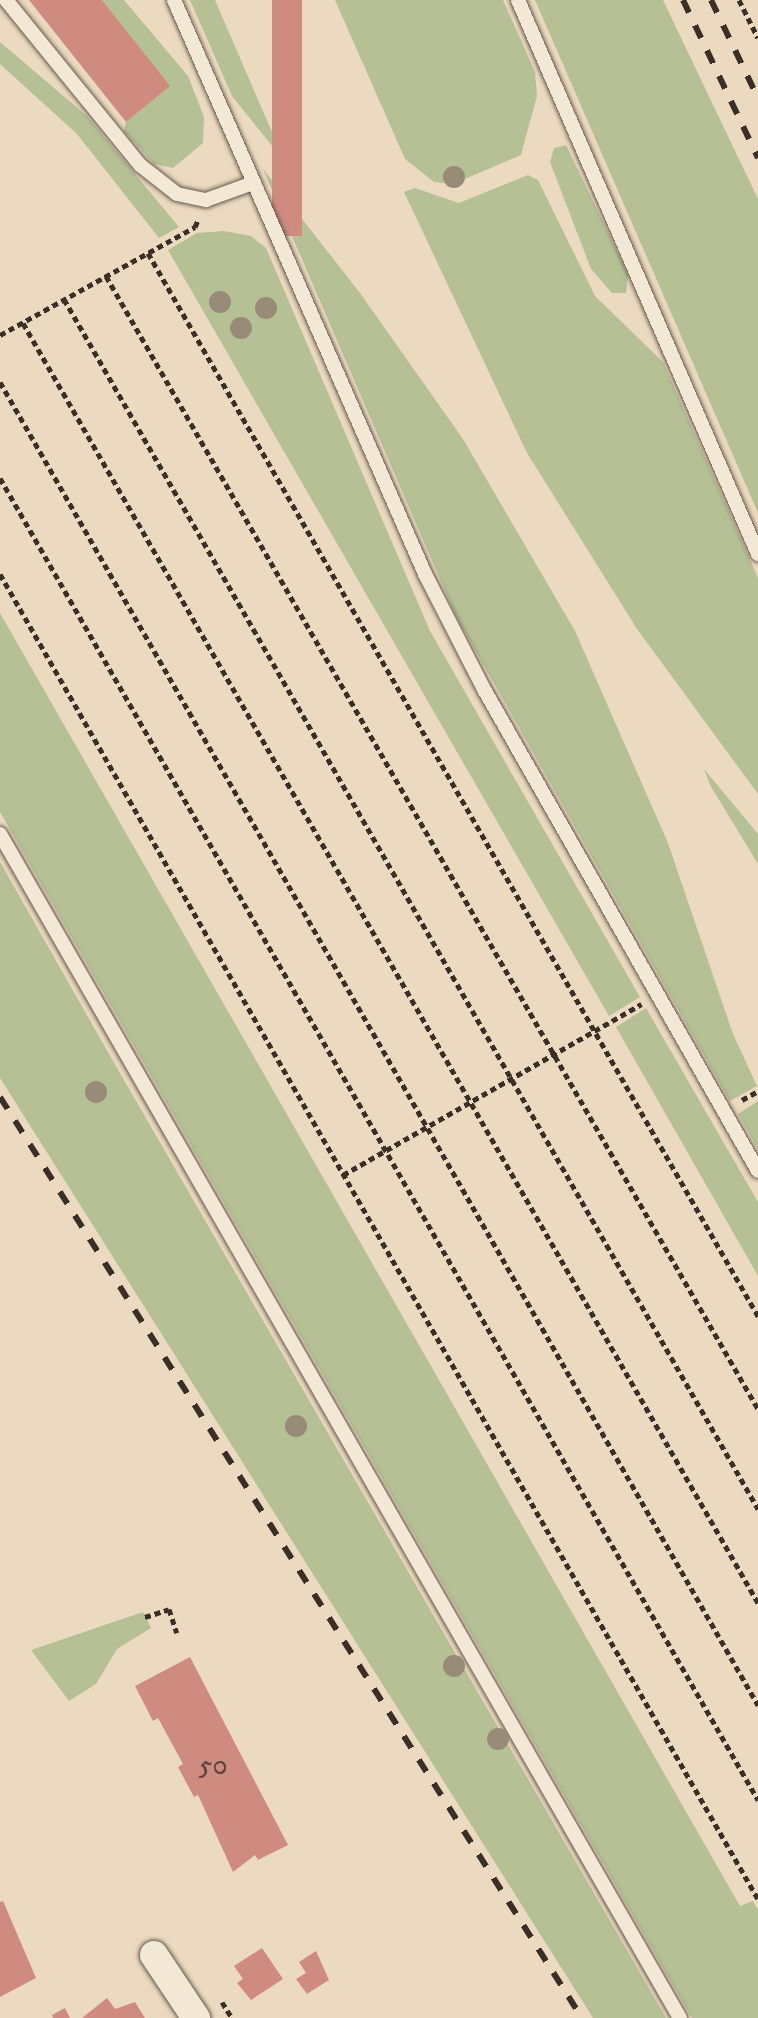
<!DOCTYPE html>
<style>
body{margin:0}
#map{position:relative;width:758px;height:2018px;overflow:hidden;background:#ecdac0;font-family:"IM FELL DW Pica",serif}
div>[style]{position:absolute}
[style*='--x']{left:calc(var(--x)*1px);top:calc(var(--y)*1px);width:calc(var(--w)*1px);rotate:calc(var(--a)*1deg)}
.green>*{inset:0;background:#b5c095}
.building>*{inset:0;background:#d08b81;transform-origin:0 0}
.path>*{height:5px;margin-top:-2.5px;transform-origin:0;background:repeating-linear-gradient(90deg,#3a2e26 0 6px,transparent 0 10px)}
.roads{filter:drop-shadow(0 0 2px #66594c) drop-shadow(0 0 2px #66594c)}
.lane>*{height:14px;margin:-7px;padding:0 7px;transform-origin:7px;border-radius:7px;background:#f3e7d6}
.street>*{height:28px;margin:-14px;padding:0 14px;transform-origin:14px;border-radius:14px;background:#f3e7d6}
.rail>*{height:6px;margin-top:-3px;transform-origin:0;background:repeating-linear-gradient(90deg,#3a2e26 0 14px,transparent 0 28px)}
.trees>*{width:22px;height:22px;margin:-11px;border-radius:50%;background:#988b77}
span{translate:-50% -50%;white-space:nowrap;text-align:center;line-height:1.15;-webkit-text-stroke:6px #f3e7d6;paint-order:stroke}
.number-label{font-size:28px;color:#60453d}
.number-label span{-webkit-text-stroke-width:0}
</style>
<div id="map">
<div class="green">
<div style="clip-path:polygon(102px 0,124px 0,188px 76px,204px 117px,203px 143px,173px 168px,154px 164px,124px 131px,126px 122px,169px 86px)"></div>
<div style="clip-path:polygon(190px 0,215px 0,285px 162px,232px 96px)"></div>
<div style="clip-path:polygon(335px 0,503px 0,535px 72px,537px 96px,521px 155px,453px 184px,434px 182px,405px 159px)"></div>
<div style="clip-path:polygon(535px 0,663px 0,758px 199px,758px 513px)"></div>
<div style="clip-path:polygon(0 42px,87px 116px,179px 227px,159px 238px,77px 134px,0 64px)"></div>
<div style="clip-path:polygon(566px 145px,628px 274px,626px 293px,612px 293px,591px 269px,550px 162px,554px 148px)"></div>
<div style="clip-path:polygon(263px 169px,360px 293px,463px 439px,575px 631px,668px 843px,733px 1034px,757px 1086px,730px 1101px,456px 616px)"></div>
<div style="clip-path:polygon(528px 175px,538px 180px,595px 296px,663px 362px,758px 578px,758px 794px,637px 629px,527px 453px,404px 192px,415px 188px,459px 203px)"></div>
<div style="clip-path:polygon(224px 231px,251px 236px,266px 248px,430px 631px,640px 997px,609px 1016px,168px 250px,197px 233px)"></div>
<div style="clip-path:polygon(0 613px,740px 1906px,753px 1901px,758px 1910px,758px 2018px,692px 2018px,0 812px)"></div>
<div style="clip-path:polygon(704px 769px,758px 834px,758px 864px,710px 785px)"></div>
<div style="clip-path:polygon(0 862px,113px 1061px,666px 2018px,593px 2018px,0 1078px)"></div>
<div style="clip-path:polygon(646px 1008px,758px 1202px,758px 1276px,616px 1027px)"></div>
<div style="clip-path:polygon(758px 1101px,758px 1149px,738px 1114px)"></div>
<div style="clip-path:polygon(143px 1612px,151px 1628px,117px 1649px,96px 1684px,69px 1701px,31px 1650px)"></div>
</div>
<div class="building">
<div style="clip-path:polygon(29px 0,102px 0,170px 86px,126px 122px)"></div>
<div style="left:272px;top:0;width:30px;height:236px"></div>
<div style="clip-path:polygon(190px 1657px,288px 1845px,258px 1860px,255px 1855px,233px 1872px,198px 1795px,194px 1797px,178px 1767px,183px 1764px,158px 1718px,153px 1721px,135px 1686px)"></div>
<div style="clip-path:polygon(3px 1901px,36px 1978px,0 1997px,0 1902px)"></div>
<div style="clip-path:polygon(262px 1948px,283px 1979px,251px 2000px,237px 1983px,243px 1979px,234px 1966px)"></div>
<div style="clip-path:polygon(316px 1951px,329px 1980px,307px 1994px,296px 1979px,306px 1973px,299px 1962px)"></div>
<div style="clip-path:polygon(107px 1998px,115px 2009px,135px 2002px,145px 2018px,82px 2018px)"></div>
<div style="clip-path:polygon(65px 2008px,70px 2018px,53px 2018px,52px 2015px)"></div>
</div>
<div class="path">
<div style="--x:739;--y:0;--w:42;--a:63.4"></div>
<div style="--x:148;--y:253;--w:1226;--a:60.15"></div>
<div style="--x:106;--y:276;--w:1307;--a:60.08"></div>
<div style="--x:64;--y:299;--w:1395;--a:60.16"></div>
<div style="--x:23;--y:323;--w:1476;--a:60.13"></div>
<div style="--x:0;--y:335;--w:223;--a:-29"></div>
<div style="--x:195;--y:227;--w:8;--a:-67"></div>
<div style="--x:0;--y:382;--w:1525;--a:60.19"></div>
<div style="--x:0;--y:478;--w:1524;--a:60.17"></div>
<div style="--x:0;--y:574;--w:1526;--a:60.23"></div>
<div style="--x:742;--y:1100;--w:18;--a:-29"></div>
<div style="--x:343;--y:1175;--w:344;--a:-29.8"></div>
<div style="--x:145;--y:1617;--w:25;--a:-18"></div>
<div style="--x:169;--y:1609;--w:25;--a:72"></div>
<div style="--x:222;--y:2002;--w:19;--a:58"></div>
</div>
<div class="roads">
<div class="lane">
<div style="--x:6;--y:0;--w:213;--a:50.9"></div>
<div style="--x:140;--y:165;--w:47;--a:38.1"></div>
<div style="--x:177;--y:194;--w:30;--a:12"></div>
<div style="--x:206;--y:200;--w:50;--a:-19.9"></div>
<div style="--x:174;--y:0;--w:626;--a:66.38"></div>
<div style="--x:425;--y:574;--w:131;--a:62.9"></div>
<div style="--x:485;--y:691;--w:552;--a:60.37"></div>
<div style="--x:518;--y:0;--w:604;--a:66.58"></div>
<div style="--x:0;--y:834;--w:1365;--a:60.13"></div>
</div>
<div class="street">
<div style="--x:154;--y:1955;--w:76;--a:56.3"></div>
</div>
</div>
<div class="rail">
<div style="--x:683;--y:0;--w:175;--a:64.6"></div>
<div style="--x:711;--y:0;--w:109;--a:64.4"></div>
<div style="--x:0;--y:1097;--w:1089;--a:57.71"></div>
</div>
<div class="trees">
<div style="left:454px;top:177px"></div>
<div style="left:220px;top:302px"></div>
<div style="left:266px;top:308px"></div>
<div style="left:241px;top:328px"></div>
<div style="left:96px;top:1092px"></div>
<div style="left:296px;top:1426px"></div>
<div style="left:454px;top:1666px"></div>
<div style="left:498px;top:1739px"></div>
</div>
<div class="number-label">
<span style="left:213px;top:1766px">50</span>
</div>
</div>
